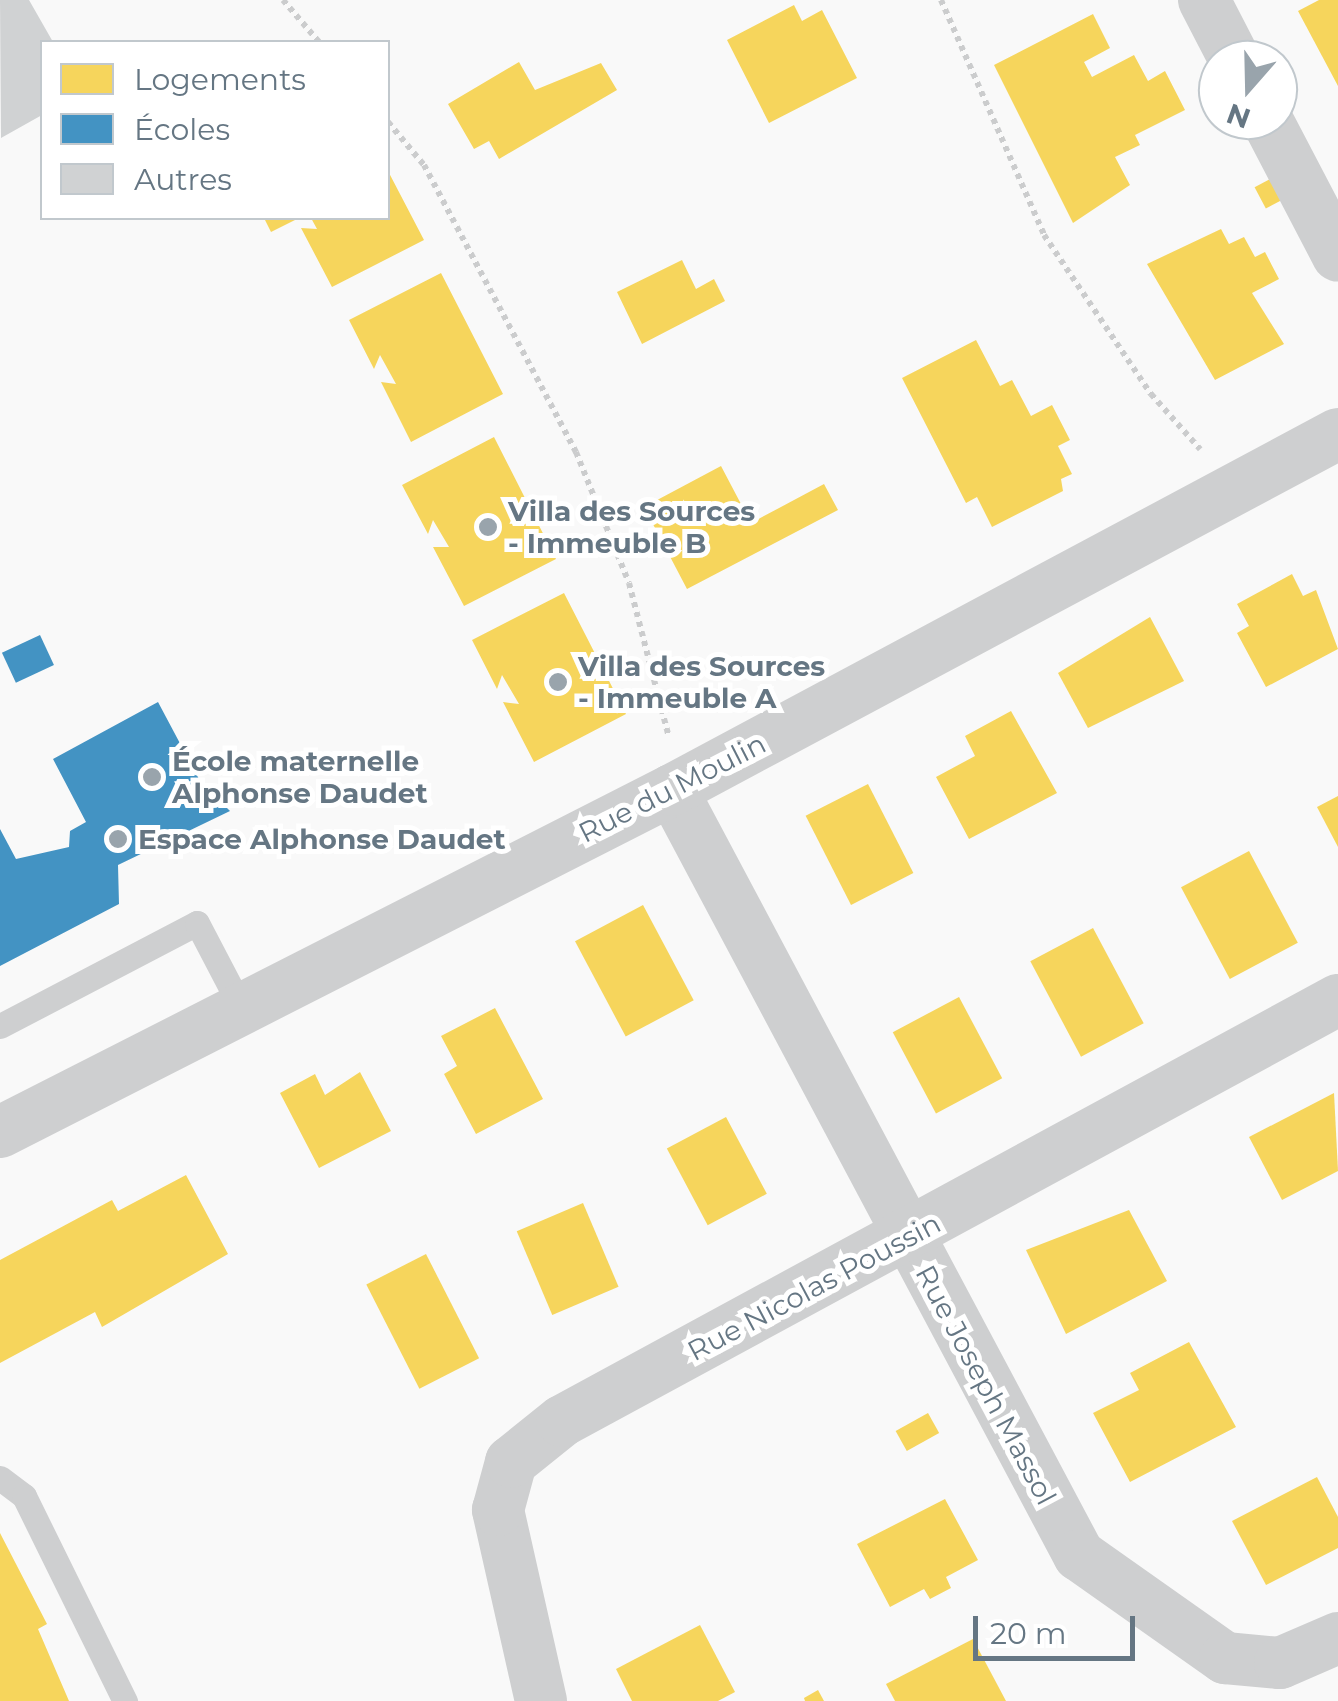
<!DOCTYPE html>
<meta charset="utf-8">
<style>
body{margin:0}
#map{position:relative;width:1338px;height:1701px;overflow:hidden;background:#f9f9f9;font-family:Montserrat,sans-serif}
div>[style]{position:absolute}
[style*='--x']{left:calc(var(--x)*1px);top:calc(var(--y)*1px);width:calc(var(--w)*1px);rotate:calc(var(--a)*1deg)}
.homes>*{inset:0;background:#f6d55c;transform-origin:0 0}
.schools>*{inset:0;background:#4393c3;transform-origin:0 0}
.building>*{inset:0;background:#d0d2d3}
.path>*{height:6px;margin-top:-3px;transform-origin:0;background:repeating-linear-gradient(90deg,#cbcccd 0 5px,transparent 0 10px)}
.lane>*{height:25px;margin:-12.5px;padding:0 12.5px;transform-origin:12.5px;border-radius:12.5px;background:#cecfd0}
.street>*{height:52px;margin:-26px;padding:0 26px;transform-origin:26px;border-radius:26px;background:#cecfd0}
.dots>*{width:28px;height:28px;translate:-50% -50%;box-sizing:border-box;border:5px solid #fff;border-radius:50%}
span{translate:-50% -50%;white-space:nowrap;text-align:center;line-height:1.15;-webkit-text-stroke:10px #fff;paint-order:stroke}
.poi-label{font-size:28px;color:#657683;font-weight:700}
.left{translate:0 -50%;text-align:left}
.street-label{font-size:28px;color:#657683}
.legend{position:absolute;left:40px;top:40px;width:350px;height:180px;box-sizing:border-box;background:#fff;border:2px solid #c1c8cd;margin:0;padding:12px 18px;list-style:none;font-size:30px;color:#657683}
.legend li{display:flex;align-items:center;gap:20px;height:50px}
.legend b{width:50px;border:2px solid #c1c8cd}
.north{position:absolute;left:1198px;top:40px;width:100px;height:100px;box-sizing:border-box;background:#fff;border:2px solid #c1c8cd;border-radius:50%;rotate:200deg;font-size:28px;font-weight:700;line-height:40px;text-align:center;color:#657683}
.north::after{content:'';display:block;margin:auto;width:35px;height:45px;background:#99a4ac;clip-path:polygon(50% 0,100% 100%,50% 72%,0 100%)}
.scale{position:absolute;left:973px;top:1616px;width:162px;height:45px;box-sizing:border-box;border:5px solid #657683;border-top:0;padding-left:12px;font-size:30px;line-height:35px;white-space:nowrap;color:#657683;-webkit-text-stroke:8px #fff;paint-order:stroke}
</style>
<div id="map">
<div class="homes">
<div style="clip-path:polygon(1319px 0,1338px 0,1338px 86px,1298px 11px)"></div>
<div style="clip-path:polygon(794px 5px,802px 21px,822px 10px,857px 78px,769px 123px,727px 40px)"></div>
<div style="clip-path:polygon(1093px 14px,1110px 48px,1084px 62px,1092px 77px,1134px 55px,1148px 81px,1165px 71px,1185px 110px,1135px 135px,1140px 145px,1115px 157px,1130px 185px,1073px 223px,994px 65px)"></div>
<div style="clip-path:polygon(519px 62px,535px 90px,601px 63px,617px 90px,499px 159px,489px 141px,474px 149px,448px 104px)"></div>
<div style="clip-path:polygon(388px 171px,424px 240px,332px 287px,301px 228px,317px 229px,311px 218px,388px 218px)"></div>
<div style="left:1274px;top:177px;width:24px;height:22px;rotate:62deg"></div>
<div style="clip-path:polygon(264px 218px,299px 218px,271px 232px)"></div>
<div style="clip-path:polygon(1221px 229px,1229px 244px,1244px 237px,1255px 257px,1265px 252px,1279px 279px,1252px 293px,1284px 344px,1215px 380px,1147px 264px)"></div>
<div style="clip-path:polygon(682px 260px,696px 289px,714px 279px,725px 301px,642px 344px,617px 292px)"></div>
<div style="clip-path:polygon(441px 273px,503px 394px,411px 442px,381px 382px,396px 384px,380px 355px,374px 369px,349px 320px)"></div>
<div style="clip-path:polygon(976px 340px,1000px 386px,1012px 380px,1031px 416px,1052px 405px,1070px 440px,1058px 446px,1072px 474px,1061px 479px,1063px 491px,992px 527px,977px 497px,966px 503px,902px 378px)"></div>
<div style="clip-path:polygon(494px 437px,556px 559px,464px 606px,433px 547px,449px 547px,433px 520px,428px 534px,402px 485px)"></div>
<div style="clip-path:polygon(721px 466px,751px 523px,824px 484px,838px 510px,687px 589px,644px 507px)"></div>
<div style="clip-path:polygon(1292px 574px,1303px 596px,1316px 590px,1338px 649px,1266px 687px,1237px 633px,1249px 626px,1237px 604px)"></div>
<div style="clip-path:polygon(564px 593px,626px 714px,534px 762px,503px 702px,519px 704px,502px 675px,497px 689px,472px 640px)"></div>
<div style="clip-path:polygon(1150px 617px,1184px 681px,1088px 728px,1058px 673px)"></div>
<div style="clip-path:polygon(1011px 711px,1057px 793px,969px 839px,936px 777px,975px 756px,965px 736px)"></div>
<div style="left:868px;top:784px;width:100px;height:70px;rotate:63deg"></div>
<div style="clip-path:polygon(1338px 796px,1338px 847px,1317px 807px)"></div>
<div style="left:1249px;top:851px;width:104px;height:77px;rotate:62deg"></div>
<div style="left:643px;top:905px;width:108px;height:77px;rotate:62deg"></div>
<div style="left:1093px;top:928px;width:108px;height:71px;rotate:62deg"></div>
<div style="left:959px;top:997px;width:92px;height:75px;rotate:62deg"></div>
<div style="clip-path:polygon(495px 1008px,543px 1099px,476px 1134px,444px 1074px,457px 1066px,441px 1036px)"></div>
<div style="clip-path:polygon(360px 1072px,391px 1131px,319px 1168px,280px 1093px,315px 1074px,325px 1095px)"></div>
<div style="clip-path:polygon(1334px 1093px,1338px 1171px,1282px 1200px,1249px 1137px)"></div>
<div style="left:726px;top:1117px;width:87px;height:67px;rotate:62deg"></div>
<div style="clip-path:polygon(186px 1175px,228px 1254px,102px 1327px,95px 1312px,0 1363px,0 1260px,112px 1200px,118px 1211px)"></div>
<div style="left:583px;top:1203px;width:91px;height:72px;rotate:67deg"></div>
<div style="clip-path:polygon(1129px 1210px,1167px 1281px,1066px 1334px,1026px 1250px)"></div>
<div style="left:426px;top:1254px;width:117px;height:67px;rotate:63deg"></div>
<div style="clip-path:polygon(1189px 1342px,1236px 1427px,1130px 1482px,1093px 1413px,1139px 1390px,1130px 1373px)"></div>
<div style="left:928px;top:1413px;width:23px;height:37px;rotate:61deg"></div>
<div style="clip-path:polygon(1317px 1477px,1338px 1517px,1338px 1548px,1266px 1585px,1232px 1521px)"></div>
<div style="clip-path:polygon(945px 1499px,978px 1560px,946px 1577px,951px 1588px,930px 1599px,924px 1589px,890px 1607px,857px 1544px)"></div>
<div style="clip-path:polygon(0 1533px,47px 1624px,38px 1629px,69px 1701px,0 1701px)"></div>
<div style="clip-path:polygon(700px 1625px,735px 1692px,718px 1701px,632px 1701px,616px 1669px)"></div>
<div style="clip-path:polygon(973px 1639px,1006px 1701px,895px 1701px,886px 1684px)"></div>
<div style="clip-path:polygon(818px 1690px,824px 1701px,805px 1701px,804px 1698px)"></div>
</div>
<div class="schools">
<div style="left:40px;top:635px;width:33px;height:42px;rotate:65deg"></div>
<div style="clip-path:polygon(158px 702px,200px 781px,230px 811px,118px 865px,119px 904px,0 966px,0 829px,16px 859px,69px 847px,70px 831px,86px 822px,53px 759px)"></div>
</div>
<div class="building">
<div style="clip-path:polygon(0 0,29px 0,53px 42px,42px 42px,42px 115px,1px 138px)"></div>
</div>
<div class="path">
<div style="--x:283;--y:0;--w:55;--a:49.4"></div>
<div style="--x:941;--y:0;--w:257;--a:66.3"></div>
<div style="--x:1044;--y:235;--w:192;--a:56.1"></div>
<div style="--x:1151;--y:394;--w:74;--a:48.3"></div>
<div style="--x:388;--y:122;--w:56;--a:50.1"></div>
<div style="--x:424;--y:165;--w:325;--a:62.1"></div>
<div style="--x:576;--y:452;--w:141;--a:68"></div>
<div style="--x:629;--y:583;--w:156;--a:75.5"></div>
</div>
<div class="lane">
<div style="--x:0;--y:1026;--w:222;--a:-27.6"></div>
<div style="--x:197;--y:923;--w:95;--a:62.4"></div>
<div style="--x:0;--y:1478;--w:30;--a:37"></div>
<div style="--x:24;--y:1496;--w:229;--a:63.8"></div>
</div>
<div class="street">
<div style="--x:1204;--y:0;--w:68;--a:62.7"></div>
<div style="--x:1267;--y:120;--w:153;--a:62.4"></div>
<div style="--x:672;--y:790;--w:867;--a:61.99"></div>
<div style="--x:1079;--y:1555;--w:179;--a:35.2"></div>
<div style="--x:1225;--y:1658;--w:55;--a:5.2"></div>
<div style="--x:1280;--y:1663;--w:63;--a:-23.3"></div>
<div style="--x:0;--y:1132;--w:754;--a:-26.97"></div>
<div style="--x:672;--y:790;--w:755;--a:-28.13"></div>
<div style="--x:541;--y:1701;--w:196;--a:-102.7"></div>
<div style="--x:498;--y:1510;--w:50;--a:-74.8"></div>
<div style="--x:511;--y:1462;--w:65;--a:-38.8"></div>
<div style="--x:562;--y:1421;--w:883;--a:-28.48"></div>
</div>
<div class="dots">
<div style="left:488px;top:527px;background:#99a4ac"></div>
<div style="left:558px;top:682px;background:#99a4ac"></div>
<div style="left:152px;top:777px;background:#99a4ac"></div>
<div style="left:118px;top:839px;background:#99a4ac"></div>
</div>
<div class="poi-label">
<span class="left" style="left:508px;top:527px">Villa des Sources<br>- Immeuble B</span>
<span class="left" style="left:578px;top:682px">Villa des Sources<br>- Immeuble A</span>
<span class="left" style="left:172px;top:777px">École maternelle<br>Alphonse Daudet</span>
<span class="left" style="left:138px;top:839px">Espace Alphonse Daudet</span>
</div>
<div class="street-label">
<span style="left:672px;top:788px;rotate:-27deg">Rue du Moulin</span>
<span style="left:814px;top:1287px;rotate:-28deg">Rue Nicolas Poussin</span>
<span style="left:986px;top:1385px;rotate:62deg">Rue Joseph Massol</span>
</div>
<ul class="legend">
<li><b style="height:28px;background:#f6d55c"></b>Logements</li>
<li><b style="height:28px;background:#4393c3"></b>Écoles</li>
<li><b style="height:28px;background:#d0d2d3"></b>Autres</li>
</ul>
<div class="north">N</div>
<div class="scale">20 m</div>
</div>
